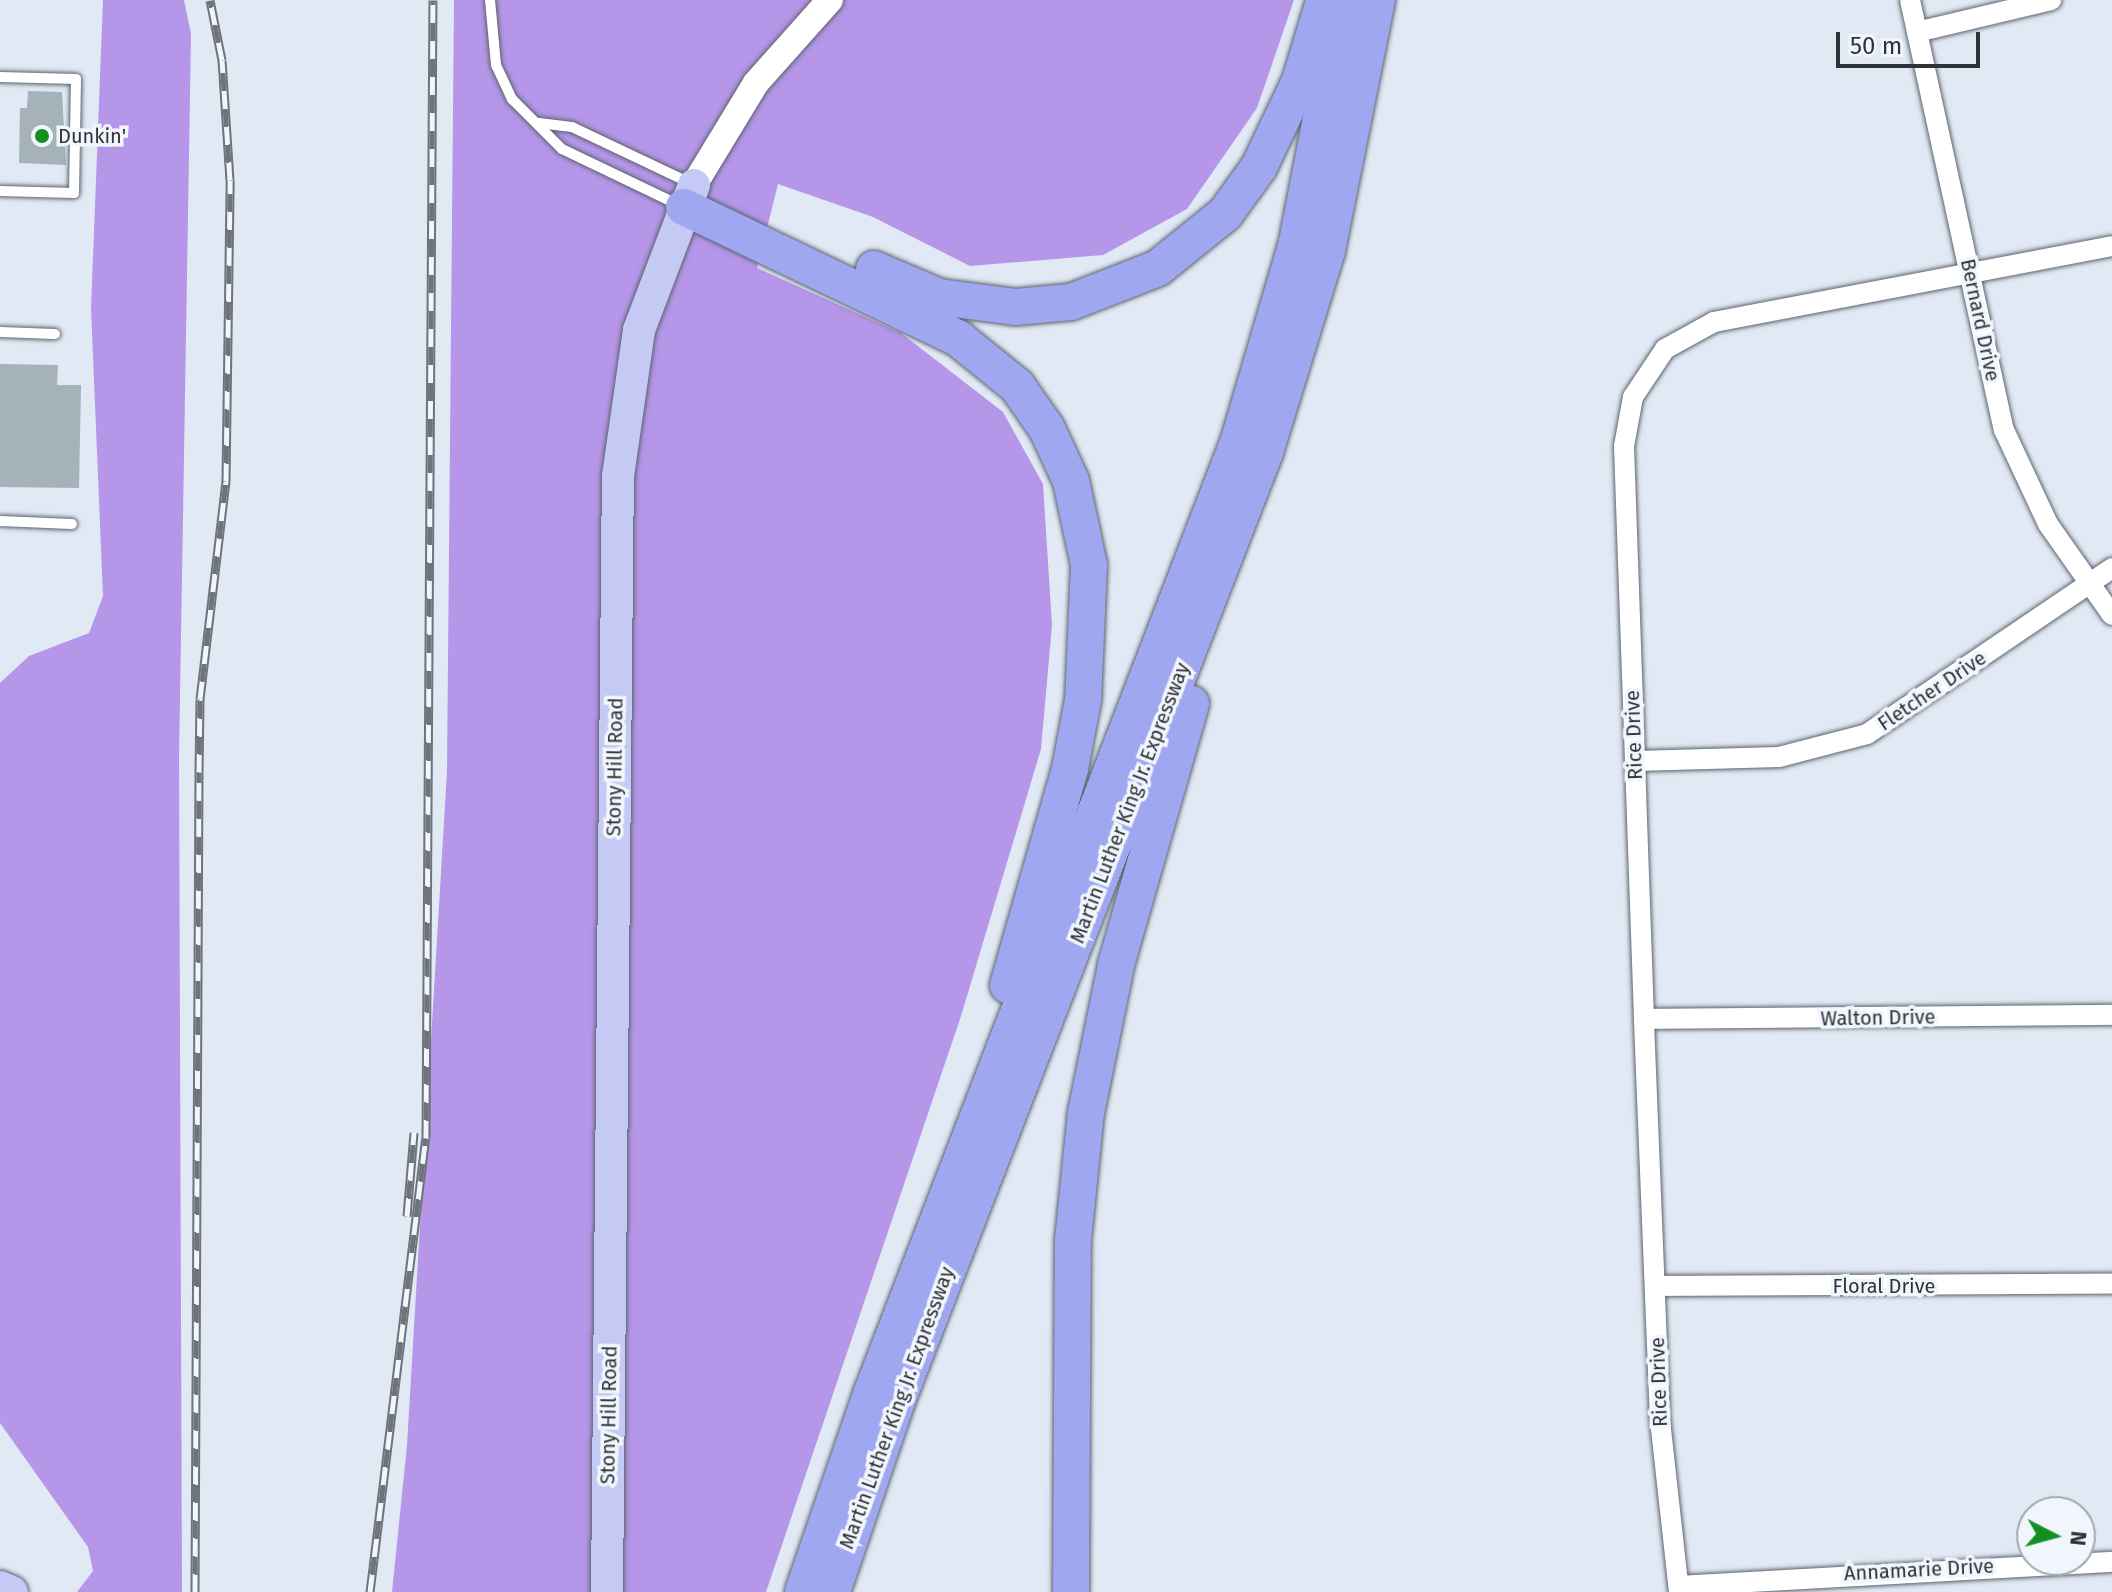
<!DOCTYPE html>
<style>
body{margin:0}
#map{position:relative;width:2112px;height:1592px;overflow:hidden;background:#e0e9f4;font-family:"Fira Sans",sans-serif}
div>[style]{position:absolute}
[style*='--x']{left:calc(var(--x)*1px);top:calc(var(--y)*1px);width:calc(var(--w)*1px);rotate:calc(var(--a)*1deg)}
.forest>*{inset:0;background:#b596e9}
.building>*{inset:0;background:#a5b2b9}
.roads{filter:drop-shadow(0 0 2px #5d646e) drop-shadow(0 0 2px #5d646e)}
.service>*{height:10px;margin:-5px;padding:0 5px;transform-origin:5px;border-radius:5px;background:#fff}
.minor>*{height:20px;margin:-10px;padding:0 10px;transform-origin:10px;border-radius:10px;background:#fff}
.tertiary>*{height:26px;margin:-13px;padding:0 13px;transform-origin:13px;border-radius:13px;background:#fff}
.primary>*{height:32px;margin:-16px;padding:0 16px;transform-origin:16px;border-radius:16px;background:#c5caf5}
.motorway>*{height:36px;margin:-18px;padding:0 18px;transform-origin:18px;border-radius:18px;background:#9ea7ef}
.rail>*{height:9px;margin-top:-4.5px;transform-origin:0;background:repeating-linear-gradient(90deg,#f1f6fd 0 18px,#6f747b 0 36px);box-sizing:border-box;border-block:2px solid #6f747b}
.dots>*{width:22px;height:22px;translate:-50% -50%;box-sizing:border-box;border:4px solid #f1f6fd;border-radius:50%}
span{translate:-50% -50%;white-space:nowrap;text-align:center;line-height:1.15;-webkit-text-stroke:7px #f1f6fd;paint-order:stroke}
.poi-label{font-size:20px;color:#2f3237}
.left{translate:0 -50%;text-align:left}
.street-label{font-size:20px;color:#2f3237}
.north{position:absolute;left:2016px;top:1496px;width:80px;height:80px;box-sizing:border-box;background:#f1f6fd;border:2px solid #a3a8ae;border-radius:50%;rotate:96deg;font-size:22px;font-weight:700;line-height:32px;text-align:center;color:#2f3237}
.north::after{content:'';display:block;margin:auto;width:28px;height:36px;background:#13901f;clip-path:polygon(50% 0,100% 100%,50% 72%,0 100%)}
.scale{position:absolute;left:1836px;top:32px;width:144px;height:36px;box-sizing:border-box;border:4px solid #2f3237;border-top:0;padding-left:10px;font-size:24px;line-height:28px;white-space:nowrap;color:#2f3237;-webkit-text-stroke:6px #f1f6fd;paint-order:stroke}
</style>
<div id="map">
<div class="forest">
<div style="clip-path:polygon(103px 0,184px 0,191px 34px,179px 757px,182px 1592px,77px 1592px,93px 1571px,88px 1547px,0 1423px,0 683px,29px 656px,89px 633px,103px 596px,91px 308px)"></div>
<div style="clip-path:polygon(454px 0,1294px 0,1257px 108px,1187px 209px,1103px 255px,970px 266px,873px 217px,778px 184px,757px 268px,901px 333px,1003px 412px,1043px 484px,1052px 625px,1041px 749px,961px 1016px,766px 1592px,392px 1592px,407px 1445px,447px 771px)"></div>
</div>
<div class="building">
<div style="clip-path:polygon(28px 91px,62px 92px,66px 165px,19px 163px,20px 108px,27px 108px)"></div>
<div style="clip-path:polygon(0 364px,58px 365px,57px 385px,81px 385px,79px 488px,0 487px)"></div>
</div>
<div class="roads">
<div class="service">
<div style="--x:490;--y:0;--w:65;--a:84.7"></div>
<div style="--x:496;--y:65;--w:38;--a:65"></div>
<div style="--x:512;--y:99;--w:71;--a:45"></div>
<div style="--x:562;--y:149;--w:127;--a:25.6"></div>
<div style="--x:0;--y:77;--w:76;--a:1.5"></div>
<div style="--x:76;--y:79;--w:114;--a:91"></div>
<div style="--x:74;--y:193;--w:74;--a:-178.5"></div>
<div style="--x:539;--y:123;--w:33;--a:7"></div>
<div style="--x:572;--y:127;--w:133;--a:25.4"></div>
<div style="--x:0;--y:332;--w:55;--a:2.1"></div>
<div style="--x:0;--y:521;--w:72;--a:2.4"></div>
</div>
<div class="minor">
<div style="--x:1910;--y:0;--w:440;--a:77.7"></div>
<div style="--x:2004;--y:430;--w:104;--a:64.9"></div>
<div style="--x:2048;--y:524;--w:111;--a:54.9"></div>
<div style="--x:1917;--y:32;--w:138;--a:-13.4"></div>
<div style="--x:1635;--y:761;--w:144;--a:-1.6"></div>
<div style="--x:1779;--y:757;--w:91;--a:-14.6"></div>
<div style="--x:1867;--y:734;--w:296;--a:-34.1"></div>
<div style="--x:1644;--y:1019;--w:468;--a:-0.5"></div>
<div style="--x:1655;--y:1286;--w:457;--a:-0.3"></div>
<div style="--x:1679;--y:1586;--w:434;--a:-3.2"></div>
<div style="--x:1679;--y:1592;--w:173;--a:-96.3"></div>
<div style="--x:1660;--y:1420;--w:401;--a:-92.3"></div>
<div style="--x:1644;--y:1019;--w:573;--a:-92"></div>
<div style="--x:1624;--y:446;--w:50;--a:-79.6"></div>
<div style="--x:1633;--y:397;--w:58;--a:-56.3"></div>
<div style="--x:1665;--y:349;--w:56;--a:-28.9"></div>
<div style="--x:1714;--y:322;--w:405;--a:-10.8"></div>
</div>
<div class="tertiary">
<div style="--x:694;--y:185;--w:119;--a:-58.7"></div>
<div style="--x:756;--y:83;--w:111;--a:-48.3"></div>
</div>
<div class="primary">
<div style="--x:0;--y:1587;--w:13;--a:23"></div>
<div style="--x:607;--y:1592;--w:1116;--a:-89.44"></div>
<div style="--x:618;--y:476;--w:148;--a:-81.8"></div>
<div style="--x:639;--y:330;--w:155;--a:-69.2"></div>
</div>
<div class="motorway">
<div style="--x:684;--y:207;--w:305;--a:25.6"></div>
<div style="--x:959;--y:339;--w:75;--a:39"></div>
<div style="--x:1017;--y:386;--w:52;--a:55.1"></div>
<div style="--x:1047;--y:429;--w:57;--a:65.2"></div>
<div style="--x:1071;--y:481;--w:86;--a:77.9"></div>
<div style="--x:1089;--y:565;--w:135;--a:92.5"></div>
<div style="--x:1083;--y:700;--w:70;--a:100.7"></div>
<div style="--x:1070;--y:769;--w:225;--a:106"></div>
<div style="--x:874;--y:269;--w:71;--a:23.3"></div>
<div style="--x:939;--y:297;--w:78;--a:7.4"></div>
<div style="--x:1016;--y:307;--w:55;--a:-5.2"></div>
<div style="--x:1071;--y:302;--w:93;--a:-21.3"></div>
<div style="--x:1158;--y:268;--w:86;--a:-38.9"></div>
<div style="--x:1225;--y:214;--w:58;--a:-54.1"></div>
<div style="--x:1259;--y:167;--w:95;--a:-64.5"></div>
<div style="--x:1300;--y:81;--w:79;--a:-73.2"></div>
<div style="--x:803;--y:1592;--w:212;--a:-71"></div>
<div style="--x:872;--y:1392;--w:1017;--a:-68.91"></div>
<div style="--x:1238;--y:443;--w:209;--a:-73.6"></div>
<div style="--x:1297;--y:242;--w:247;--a:-79"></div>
<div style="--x:832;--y:1592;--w:202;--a:-71.2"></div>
<div style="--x:897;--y:1401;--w:1018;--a:-68.8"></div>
<div style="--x:1265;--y:452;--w:211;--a:-72.9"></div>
<div style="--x:1327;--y:250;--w:255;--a:-78.7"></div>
<div style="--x:1071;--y:1592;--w:352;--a:-89.7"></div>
<div style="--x:1073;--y:1240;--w:128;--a:-84.2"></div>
<div style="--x:1086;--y:1113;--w:151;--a:-78.5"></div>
<div style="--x:1116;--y:965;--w:272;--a:-74"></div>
</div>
</div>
<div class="rail">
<div style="--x:407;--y:1216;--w:84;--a:-85.2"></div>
<div style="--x:195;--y:1592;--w:820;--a:-89.72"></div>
<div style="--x:199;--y:772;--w:73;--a:-89.2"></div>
<div style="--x:200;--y:699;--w:220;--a:-83.2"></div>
<div style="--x:226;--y:481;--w:301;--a:-89.2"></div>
<div style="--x:230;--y:180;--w:120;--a:-93.8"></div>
<div style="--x:222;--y:60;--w:61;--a:-101.3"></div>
<div style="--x:370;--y:1592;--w:457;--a:-83"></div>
<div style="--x:426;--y:1138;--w:1138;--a:-89.65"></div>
</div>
<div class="dots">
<div style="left:42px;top:136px;background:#13901f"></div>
</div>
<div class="poi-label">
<span class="left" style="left:58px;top:136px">Dunkin'</span>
</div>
<div class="street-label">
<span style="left:1980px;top:320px;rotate:78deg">Bernard Drive</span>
<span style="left:1932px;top:691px;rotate:-34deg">Fletcher Drive</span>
<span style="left:1634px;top:735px;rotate:-92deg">Rice Drive</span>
<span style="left:615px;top:767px;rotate:-89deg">Stony Hill Road</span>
<span style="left:1130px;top:803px;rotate:-69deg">Martin Luther King Jr. Expressway</span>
<span style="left:1878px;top:1018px;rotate:-1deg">Walton Drive</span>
<span style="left:1884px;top:1286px">Floral Drive</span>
<span style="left:1659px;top:1382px;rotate:-92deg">Rice Drive</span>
<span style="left:897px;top:1408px;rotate:-70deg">Martin Luther King Jr. Expressway</span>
<span style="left:609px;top:1415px;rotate:-89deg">Stony Hill Road</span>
<span style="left:1919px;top:1570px;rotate:-3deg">Annamarie Drive</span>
</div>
<div class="north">N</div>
<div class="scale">50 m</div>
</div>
